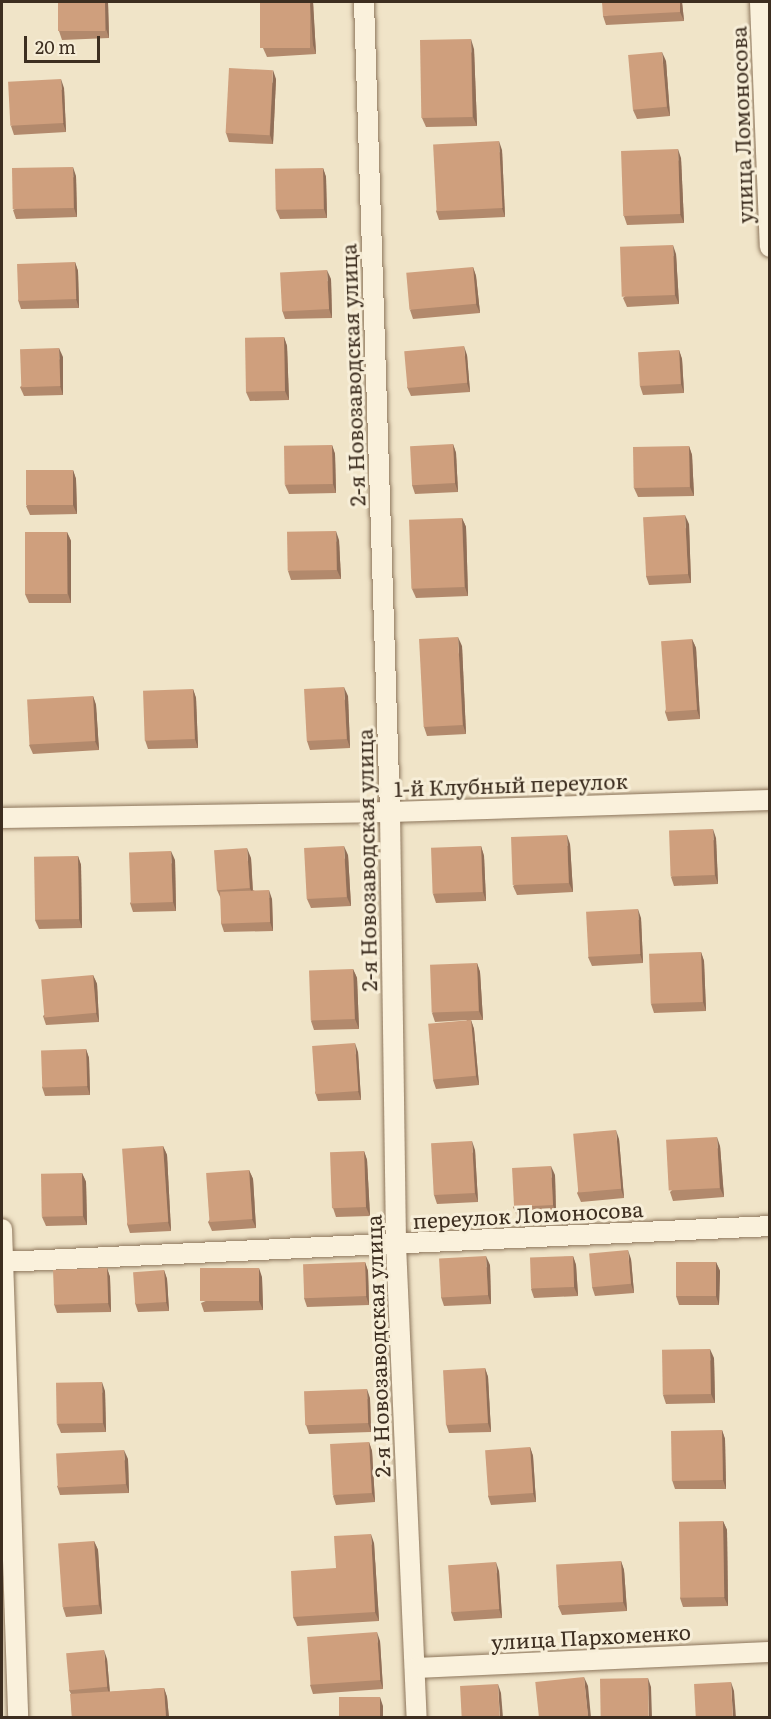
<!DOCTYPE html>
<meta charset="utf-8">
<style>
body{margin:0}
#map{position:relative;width:771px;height:1719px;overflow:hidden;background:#f0e4c8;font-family:Literata,serif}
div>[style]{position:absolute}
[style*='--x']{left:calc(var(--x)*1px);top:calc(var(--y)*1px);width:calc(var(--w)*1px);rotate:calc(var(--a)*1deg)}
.roads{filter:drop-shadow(0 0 2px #8d765c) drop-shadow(0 0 2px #8d765c)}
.minor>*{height:20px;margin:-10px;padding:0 10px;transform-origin:10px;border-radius:10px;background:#faf1dc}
.wall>*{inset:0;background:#b2896c}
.shaded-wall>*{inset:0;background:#916f58}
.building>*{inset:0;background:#cf9f7d;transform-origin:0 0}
span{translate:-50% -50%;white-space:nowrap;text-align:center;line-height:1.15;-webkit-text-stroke:6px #f7eed8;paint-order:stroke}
.street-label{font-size:21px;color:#3d2e20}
.frame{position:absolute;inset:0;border:3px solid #3d2e20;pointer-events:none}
.scale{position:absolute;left:24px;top:36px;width:76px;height:27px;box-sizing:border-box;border:3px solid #3d2e20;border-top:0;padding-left:8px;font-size:18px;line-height:21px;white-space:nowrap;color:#3d2e20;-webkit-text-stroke:4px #f7eed8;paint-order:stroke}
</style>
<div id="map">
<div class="roads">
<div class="minor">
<div style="--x:364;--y:2;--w:810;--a:88.16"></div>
<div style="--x:390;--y:812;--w:433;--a:89.2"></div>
<div style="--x:396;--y:1245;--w:473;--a:87.5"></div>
<div style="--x:760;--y:2;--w:245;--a:87.7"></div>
<div style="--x:2;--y:818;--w:388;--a:-0.9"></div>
<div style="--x:390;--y:812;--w:380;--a:-1.8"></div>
<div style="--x:2;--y:1229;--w:489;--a:88.1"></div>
<div style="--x:2;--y:1262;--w:769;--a:-2.68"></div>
<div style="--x:415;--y:1668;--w:355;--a:-2.6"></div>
</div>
</div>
<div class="wall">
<div style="clip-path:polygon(108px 2px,109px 38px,62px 40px,59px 31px)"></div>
<div style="clip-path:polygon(313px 2px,316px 54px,267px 57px,263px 48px)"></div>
<div style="clip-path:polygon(682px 2px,684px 21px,606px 25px,603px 16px)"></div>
<div style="clip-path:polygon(474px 49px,477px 126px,426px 127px,422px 118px)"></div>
<div style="clip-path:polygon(666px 61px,670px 116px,637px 119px,633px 110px)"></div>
<div style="clip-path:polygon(276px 79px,273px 144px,229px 142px,226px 133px)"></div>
<div style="clip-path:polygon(64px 88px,66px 132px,14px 135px,11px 126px)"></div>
<div style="clip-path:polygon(502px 150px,505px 217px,439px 220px,436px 211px)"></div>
<div style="clip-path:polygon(681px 158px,684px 223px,627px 225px,624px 216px)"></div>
<div style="clip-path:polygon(323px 168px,326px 177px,327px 218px,280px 219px,276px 210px)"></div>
<div style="clip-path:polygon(76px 176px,77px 217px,16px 219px,13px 210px)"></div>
<div style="clip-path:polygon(676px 254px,679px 304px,627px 307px,623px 298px)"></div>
<div style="clip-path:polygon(75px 262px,78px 271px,79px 308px,21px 309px,18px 300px)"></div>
<div style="clip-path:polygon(473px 267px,476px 276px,480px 313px,413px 319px,410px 310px)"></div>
<div style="clip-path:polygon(331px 279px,332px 318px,285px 319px,282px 310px)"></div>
<div style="clip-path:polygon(284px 337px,287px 346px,289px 400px,250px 401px,246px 392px)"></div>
<div style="clip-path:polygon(679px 350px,682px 359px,684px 393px,643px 395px,640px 386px)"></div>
<div style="clip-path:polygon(467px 355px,470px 392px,411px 396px,407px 387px)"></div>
<div style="clip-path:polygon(63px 357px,63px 395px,24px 396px,20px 387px)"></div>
<div style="clip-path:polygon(453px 444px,456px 453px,458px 492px,415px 494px,412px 485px)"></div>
<div style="clip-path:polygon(332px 445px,335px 454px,336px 493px,289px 494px,285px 485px)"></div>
<div style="clip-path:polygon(689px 446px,692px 455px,694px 496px,638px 497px,634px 488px)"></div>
<div style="clip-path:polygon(73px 470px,76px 479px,77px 514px,30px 515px,26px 506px)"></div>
<div style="clip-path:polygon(462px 518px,466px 527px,468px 596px,416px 598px,412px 589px)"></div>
<div style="clip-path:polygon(689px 524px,691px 583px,649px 585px,646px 576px)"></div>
<div style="clip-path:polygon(67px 532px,71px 541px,71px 603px,29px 603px,25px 594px)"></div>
<div style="clip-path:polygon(339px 540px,341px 579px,291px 580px,288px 571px)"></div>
<div style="clip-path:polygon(692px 639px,696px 648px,700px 719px,668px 721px,665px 712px)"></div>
<div style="clip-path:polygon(462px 646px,466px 734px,427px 736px,424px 727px)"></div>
<div style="clip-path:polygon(193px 689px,196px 698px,198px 748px,148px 749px,145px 740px)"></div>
<div style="clip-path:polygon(93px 696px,96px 705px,99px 750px,33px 754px,29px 745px)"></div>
<div style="clip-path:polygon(348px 696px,350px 748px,310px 750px,307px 741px)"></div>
<div style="clip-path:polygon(716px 838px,718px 884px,674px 886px,671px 877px)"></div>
<div style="clip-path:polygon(570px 844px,573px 892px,517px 895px,513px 886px)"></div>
<div style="clip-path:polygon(481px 846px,484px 856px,486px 901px,436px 903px,433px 894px)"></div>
<div style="clip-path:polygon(348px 855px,351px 906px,311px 908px,307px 899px)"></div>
<div style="clip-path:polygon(78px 856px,81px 865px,82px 928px,39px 929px,35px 920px)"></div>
<div style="clip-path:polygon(251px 858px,253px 890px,272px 899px,273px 931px,224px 932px,221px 923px,221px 899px,217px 890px)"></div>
<div style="clip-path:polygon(175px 860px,176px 911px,133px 912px,130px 903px)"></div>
<div style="clip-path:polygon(641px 918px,643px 963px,592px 966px,588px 957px)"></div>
<div style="clip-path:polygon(701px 952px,704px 961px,706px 1011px,654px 1013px,651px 1004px)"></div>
<div style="clip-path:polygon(477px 963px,480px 972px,483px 1020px,471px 1020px,474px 1029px,479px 1085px,436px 1089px,433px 1080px,467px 1020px,435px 1022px,432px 1013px)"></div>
<div style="clip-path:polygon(353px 969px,357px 978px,359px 1029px,314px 1030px,311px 1021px)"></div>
<div style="clip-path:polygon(93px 975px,97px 984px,99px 1022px,46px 1025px,43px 1016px)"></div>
<div style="clip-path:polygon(86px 1049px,89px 1058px,90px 1095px,45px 1096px,42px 1087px)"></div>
<div style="clip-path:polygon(358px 1052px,361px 1100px,318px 1101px,315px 1092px)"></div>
<div style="clip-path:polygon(619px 1139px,624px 1198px,581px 1202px,577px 1193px)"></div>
<div style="clip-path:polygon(163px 1146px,167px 1155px,171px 1231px,130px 1233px,127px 1224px)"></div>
<div style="clip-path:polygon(720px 1146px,724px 1197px,673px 1201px,670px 1192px)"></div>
<div style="clip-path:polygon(475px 1150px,478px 1202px,437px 1204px,434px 1195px)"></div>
<div style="clip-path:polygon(364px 1151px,367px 1160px,370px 1216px,336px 1217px,333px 1208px)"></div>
<div style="clip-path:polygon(249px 1170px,253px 1179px,256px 1228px,212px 1231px,208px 1222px)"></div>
<div style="clip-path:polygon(82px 1173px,86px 1182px,87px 1225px,46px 1226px,42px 1217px)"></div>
<div style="clip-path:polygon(555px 1175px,556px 1214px,517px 1216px,513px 1207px)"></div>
<div style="clip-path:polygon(573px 1256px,576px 1265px,578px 1296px,534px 1298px,531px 1289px)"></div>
<div style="clip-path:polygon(631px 1259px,634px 1293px,595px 1296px,592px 1287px)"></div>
<div style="clip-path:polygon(365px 1262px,368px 1271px,369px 1305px,307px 1307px,304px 1298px)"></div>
<div style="clip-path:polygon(716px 1262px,720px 1271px,719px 1305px,679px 1305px,676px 1296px)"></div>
<div style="clip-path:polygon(490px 1265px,491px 1304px,444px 1306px,441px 1297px)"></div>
<div style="clip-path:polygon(107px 1268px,110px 1277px,111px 1312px,57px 1313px,54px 1304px)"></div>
<div style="clip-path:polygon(164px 1270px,167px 1279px,169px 1311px,138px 1312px,135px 1303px)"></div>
<div style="clip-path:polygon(262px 1277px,263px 1310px,204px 1312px,201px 1303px)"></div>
<div style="clip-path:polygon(714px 1358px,715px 1403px,666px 1404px,663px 1395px)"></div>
<div style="clip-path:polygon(485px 1368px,488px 1377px,491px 1432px,449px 1433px,446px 1424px)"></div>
<div style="clip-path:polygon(105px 1391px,106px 1432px,61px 1433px,57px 1424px)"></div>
<div style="clip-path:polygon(370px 1398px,371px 1432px,309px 1434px,306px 1425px)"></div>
<div style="clip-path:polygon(722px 1430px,725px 1439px,726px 1489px,675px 1489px,672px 1480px)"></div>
<div style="clip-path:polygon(369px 1442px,372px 1451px,375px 1502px,336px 1505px,333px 1496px)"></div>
<div style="clip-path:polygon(530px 1447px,533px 1456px,536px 1502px,491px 1505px,488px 1496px)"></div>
<div style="clip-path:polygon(128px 1459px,129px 1493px,60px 1495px,57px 1486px)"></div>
<div style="clip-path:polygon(723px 1521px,727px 1530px,728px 1606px,683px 1607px,680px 1598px)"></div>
<div style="clip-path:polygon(94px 1541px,98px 1550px,102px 1614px,66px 1617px,63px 1608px)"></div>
<div style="clip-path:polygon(374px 1543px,379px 1621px,297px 1626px,293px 1617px,336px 1568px)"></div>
<div style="clip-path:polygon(621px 1561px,624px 1570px,627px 1611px,562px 1615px,558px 1606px)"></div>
<div style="clip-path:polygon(499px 1571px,502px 1618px,454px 1621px,451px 1612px)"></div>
<div style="clip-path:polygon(380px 1641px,383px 1689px,313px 1694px,310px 1685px)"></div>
<div style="clip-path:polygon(107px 1659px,110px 1692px,164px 1688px,167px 1697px,169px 1718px,72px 1718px,71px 1694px,69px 1690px)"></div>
</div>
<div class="shaded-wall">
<div style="clip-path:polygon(105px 2px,108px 2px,109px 38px,106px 29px)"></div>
<div style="clip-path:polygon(310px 2px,313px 2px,316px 54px,313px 45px)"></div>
<div style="clip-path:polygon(680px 2px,682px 2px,684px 21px,680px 12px)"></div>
<div style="clip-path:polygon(471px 39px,474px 49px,477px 126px,473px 117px)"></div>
<div style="clip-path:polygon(662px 52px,666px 61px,670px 116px,667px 107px)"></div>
<div style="clip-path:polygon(273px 70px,276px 79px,273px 144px,270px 135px)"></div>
<div style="clip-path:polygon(61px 79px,64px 88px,66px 132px,63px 123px)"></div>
<div style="clip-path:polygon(499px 141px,502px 150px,505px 217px,502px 208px)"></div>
<div style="clip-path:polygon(678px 149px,681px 158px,684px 223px,680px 214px)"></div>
<div style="clip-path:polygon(73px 167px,76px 176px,77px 217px,74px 208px)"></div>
<div style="clip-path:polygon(323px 168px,326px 177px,327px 218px,324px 209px)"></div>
<div style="clip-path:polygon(673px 245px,676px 254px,679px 304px,675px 295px)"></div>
<div style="clip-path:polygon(75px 262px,78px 271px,79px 308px,76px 299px)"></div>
<div style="clip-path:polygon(473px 267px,476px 276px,480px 313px,476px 304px)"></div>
<div style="clip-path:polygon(327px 270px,331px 279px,332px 318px,329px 309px)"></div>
<div style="clip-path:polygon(284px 337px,287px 346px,289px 400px,285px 391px)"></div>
<div style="clip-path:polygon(464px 346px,467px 355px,470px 392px,467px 383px)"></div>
<div style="clip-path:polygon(59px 348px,63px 357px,63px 395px,60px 386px)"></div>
<div style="clip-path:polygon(679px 350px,682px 359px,684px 393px,681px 384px)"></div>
<div style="clip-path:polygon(453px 444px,456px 453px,458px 492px,455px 483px)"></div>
<div style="clip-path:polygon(332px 445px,335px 454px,336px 493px,333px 484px)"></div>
<div style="clip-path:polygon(689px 446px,692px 455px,694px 496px,690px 487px)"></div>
<div style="clip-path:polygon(73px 470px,76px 479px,77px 514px,73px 505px)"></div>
<div style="clip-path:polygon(685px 515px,689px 524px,691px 583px,688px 574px)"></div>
<div style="clip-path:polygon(462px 518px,466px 527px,468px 596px,465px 587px)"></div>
<div style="clip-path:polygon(336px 531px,339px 540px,341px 579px,337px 570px)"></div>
<div style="clip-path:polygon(67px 532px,71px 541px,71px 603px,68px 594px)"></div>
<div style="clip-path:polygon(458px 637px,462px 646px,466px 734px,463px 725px)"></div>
<div style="clip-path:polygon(692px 639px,696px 648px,700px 719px,697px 710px)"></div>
<div style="clip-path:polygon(344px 687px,348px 696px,350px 748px,347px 739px)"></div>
<div style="clip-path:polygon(193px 689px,196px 698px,198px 748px,195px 739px)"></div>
<div style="clip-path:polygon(93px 696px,96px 705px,99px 750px,95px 741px)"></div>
<div style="clip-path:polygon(713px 829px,716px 838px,718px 884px,715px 875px)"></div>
<div style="clip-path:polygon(567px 835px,570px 844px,573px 892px,569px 883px)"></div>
<div style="clip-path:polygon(344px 846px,348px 855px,351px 906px,347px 897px)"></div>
<div style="clip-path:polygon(481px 846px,484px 856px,486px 901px,483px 892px)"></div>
<div style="clip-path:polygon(247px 848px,251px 858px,253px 897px,250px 888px)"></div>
<div style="clip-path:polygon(171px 851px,175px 860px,176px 911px,173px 902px)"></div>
<div style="clip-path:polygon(78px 856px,81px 865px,82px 928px,79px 919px)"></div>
<div style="clip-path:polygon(269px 890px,272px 899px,273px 931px,270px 922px)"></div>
<div style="clip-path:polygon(638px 909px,641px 918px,643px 963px,640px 954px)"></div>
<div style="clip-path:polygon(701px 952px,704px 961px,706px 1011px,703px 1002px)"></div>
<div style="clip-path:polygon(477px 963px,480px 972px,483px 1020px,479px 1011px)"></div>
<div style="clip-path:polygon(353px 969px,357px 978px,359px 1029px,355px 1019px)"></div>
<div style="clip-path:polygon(93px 975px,97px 984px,99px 1022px,96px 1013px)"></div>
<div style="clip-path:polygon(471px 1020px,474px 1029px,479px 1085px,476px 1076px)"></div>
<div style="clip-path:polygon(355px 1043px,358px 1052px,361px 1100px,358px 1091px)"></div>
<div style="clip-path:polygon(86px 1049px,89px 1058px,90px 1095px,87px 1086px)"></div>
<div style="clip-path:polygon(616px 1130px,619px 1139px,624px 1198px,621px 1189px)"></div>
<div style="clip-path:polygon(717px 1137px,720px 1146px,724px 1197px,720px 1188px)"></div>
<div style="clip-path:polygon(472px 1141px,475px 1150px,478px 1202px,475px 1193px)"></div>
<div style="clip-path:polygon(163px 1146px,167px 1155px,171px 1231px,168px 1222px)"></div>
<div style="clip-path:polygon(364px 1151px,367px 1160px,370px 1216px,366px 1207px)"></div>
<div style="clip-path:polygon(551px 1166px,555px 1175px,556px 1214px,553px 1205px)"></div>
<div style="clip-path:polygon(249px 1170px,253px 1179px,256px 1228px,252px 1219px)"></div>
<div style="clip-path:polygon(82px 1173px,86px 1182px,87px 1225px,83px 1216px)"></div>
<div style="clip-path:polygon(628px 1250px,631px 1259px,634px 1293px,631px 1284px)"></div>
<div style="clip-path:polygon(486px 1256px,490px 1265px,491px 1304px,488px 1295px)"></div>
<div style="clip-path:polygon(573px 1256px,576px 1265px,578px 1296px,574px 1287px)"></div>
<div style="clip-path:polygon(365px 1262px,368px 1271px,369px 1305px,366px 1296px)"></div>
<div style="clip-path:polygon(716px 1262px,720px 1271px,719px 1305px,716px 1296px)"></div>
<div style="clip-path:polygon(107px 1268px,110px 1277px,111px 1312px,108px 1303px)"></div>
<div style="clip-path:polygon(259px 1268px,262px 1277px,263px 1310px,259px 1301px)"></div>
<div style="clip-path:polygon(164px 1270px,167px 1279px,169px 1311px,166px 1302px)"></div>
<div style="clip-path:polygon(710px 1349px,714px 1358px,715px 1403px,711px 1394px)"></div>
<div style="clip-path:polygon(485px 1368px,488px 1377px,491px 1432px,488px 1423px)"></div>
<div style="clip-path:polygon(102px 1382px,105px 1391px,106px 1432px,103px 1423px)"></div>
<div style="clip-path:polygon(367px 1389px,370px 1398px,371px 1432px,368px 1423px)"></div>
<div style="clip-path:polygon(722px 1430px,725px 1439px,726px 1489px,723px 1480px)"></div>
<div style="clip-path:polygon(369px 1442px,372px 1451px,375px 1502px,372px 1493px)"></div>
<div style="clip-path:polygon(530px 1447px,533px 1456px,536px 1502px,533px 1493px)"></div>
<div style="clip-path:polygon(124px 1450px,128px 1459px,129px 1493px,126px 1484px)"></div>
<div style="clip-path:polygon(723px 1521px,727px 1530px,728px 1606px,724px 1597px)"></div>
<div style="clip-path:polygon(371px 1534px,374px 1543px,379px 1621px,375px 1612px)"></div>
<div style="clip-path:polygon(94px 1541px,98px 1550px,102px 1614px,99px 1605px)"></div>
<div style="clip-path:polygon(621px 1561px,624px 1570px,627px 1611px,623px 1602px)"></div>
<div style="clip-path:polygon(496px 1562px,499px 1571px,502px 1618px,499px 1609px)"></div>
<div style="clip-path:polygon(377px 1632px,380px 1641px,383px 1689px,380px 1680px)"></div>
<div style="clip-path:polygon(104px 1650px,107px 1659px,110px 1696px,107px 1687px)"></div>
<div style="clip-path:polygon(584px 1677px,588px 1686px,591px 1718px,588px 1718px)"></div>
<div style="clip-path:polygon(648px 1678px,651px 1687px,652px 1718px,649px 1718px)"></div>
<div style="clip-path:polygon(731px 1682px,734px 1691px,736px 1718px,733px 1718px)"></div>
<div style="clip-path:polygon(498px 1684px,501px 1693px,503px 1718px,500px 1718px)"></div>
<div style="clip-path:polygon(164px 1688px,167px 1697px,169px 1718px,166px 1718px)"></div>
<div style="clip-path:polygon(380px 1697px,383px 1706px,383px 1718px,380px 1718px)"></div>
</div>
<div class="building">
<div style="left:58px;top:2px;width:47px;height:29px"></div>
<div style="left:260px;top:2px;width:50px;height:46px"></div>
<div style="clip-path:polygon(602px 2px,680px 2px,680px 12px,603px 16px)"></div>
<div style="left:471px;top:39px;width:78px;height:51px;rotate:89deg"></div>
<div style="left:662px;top:52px;width:55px;height:34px;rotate:85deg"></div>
<div style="left:229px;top:68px;width:44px;height:65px;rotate:3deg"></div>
<div style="left:61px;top:79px;width:44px;height:53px;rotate:87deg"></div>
<div style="left:499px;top:141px;width:67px;height:66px;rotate:87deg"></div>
<div style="left:678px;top:149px;width:65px;height:57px;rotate:88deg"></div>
<div style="left:73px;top:167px;width:41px;height:61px;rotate:89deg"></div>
<div style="left:323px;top:168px;width:41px;height:48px;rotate:89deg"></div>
<div style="left:673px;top:245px;width:50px;height:53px;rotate:88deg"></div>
<div style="left:75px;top:262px;width:37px;height:58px;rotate:88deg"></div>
<div style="left:473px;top:267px;width:37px;height:67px;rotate:85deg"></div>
<div style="left:327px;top:270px;width:39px;height:47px;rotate:87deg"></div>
<div style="left:284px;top:337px;width:54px;height:39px;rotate:89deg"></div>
<div style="left:464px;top:346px;width:37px;height:60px;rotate:85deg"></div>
<div style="left:59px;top:348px;width:38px;height:39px;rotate:88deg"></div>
<div style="left:679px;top:350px;width:34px;height:41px;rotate:87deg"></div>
<div style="left:453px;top:444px;width:39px;height:43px;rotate:87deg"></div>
<div style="left:332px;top:445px;width:39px;height:48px;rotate:89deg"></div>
<div style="left:689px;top:446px;width:41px;height:56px;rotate:89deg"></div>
<div style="left:73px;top:470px;width:35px;height:47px;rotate:90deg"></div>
<div style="left:685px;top:515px;width:59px;height:42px;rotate:87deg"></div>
<div style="left:462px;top:518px;width:69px;height:53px;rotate:88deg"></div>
<div style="left:336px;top:531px;width:39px;height:49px;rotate:89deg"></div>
<div style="left:25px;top:532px;width:42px;height:62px"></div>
<div style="left:458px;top:637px;width:88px;height:39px;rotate:87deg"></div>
<div style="left:692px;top:639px;width:71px;height:31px;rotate:86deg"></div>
<div style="left:344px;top:687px;width:52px;height:40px;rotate:87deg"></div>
<div style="left:193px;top:689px;width:50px;height:50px;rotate:88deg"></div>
<div style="left:93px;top:696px;width:45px;height:66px;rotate:87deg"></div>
<div style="left:713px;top:829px;width:46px;height:44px;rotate:88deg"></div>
<div style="left:567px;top:835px;width:48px;height:56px;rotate:88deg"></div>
<div style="left:344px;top:846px;width:51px;height:40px;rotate:87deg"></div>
<div style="left:481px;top:846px;width:46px;height:50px;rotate:88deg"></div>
<div style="left:247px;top:848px;width:40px;height:33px;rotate:86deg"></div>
<div style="left:171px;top:851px;width:51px;height:42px;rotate:88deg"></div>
<div style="left:78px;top:856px;width:63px;height:44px;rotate:89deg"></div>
<div style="left:269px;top:890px;width:32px;height:49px;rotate:88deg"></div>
<div style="left:638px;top:909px;width:45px;height:52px;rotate:87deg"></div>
<div style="left:701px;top:952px;width:50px;height:52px;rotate:88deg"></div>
<div style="left:477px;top:963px;width:48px;height:47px;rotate:88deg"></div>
<div style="left:353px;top:969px;width:50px;height:44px;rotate:88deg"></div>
<div style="left:93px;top:975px;width:38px;height:52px;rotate:85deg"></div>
<div style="left:471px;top:1020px;width:56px;height:43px;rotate:85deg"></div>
<div style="left:355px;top:1043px;width:48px;height:43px;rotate:86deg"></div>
<div style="left:86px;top:1049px;width:37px;height:45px;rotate:88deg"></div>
<div style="left:616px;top:1130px;width:59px;height:43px;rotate:85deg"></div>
<div style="left:717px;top:1137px;width:51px;height:51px;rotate:87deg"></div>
<div style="left:472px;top:1141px;width:52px;height:41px;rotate:87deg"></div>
<div style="left:163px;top:1146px;width:76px;height:41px;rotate:86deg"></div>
<div style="left:364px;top:1151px;width:56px;height:34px;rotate:88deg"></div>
<div style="left:551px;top:1166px;width:39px;height:39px;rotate:87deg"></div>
<div style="left:249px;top:1170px;width:49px;height:43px;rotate:86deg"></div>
<div style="left:82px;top:1173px;width:43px;height:41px;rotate:89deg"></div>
<div style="left:628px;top:1250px;width:34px;height:39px;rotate:85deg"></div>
<div style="left:486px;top:1256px;width:39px;height:47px;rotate:87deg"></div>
<div style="left:573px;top:1256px;width:31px;height:43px;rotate:88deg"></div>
<div style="left:365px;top:1262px;width:34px;height:62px;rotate:88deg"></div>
<div style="left:676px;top:1262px;width:40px;height:34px"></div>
<div style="left:107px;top:1268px;width:35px;height:54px;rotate:88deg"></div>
<div style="left:259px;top:1268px;width:33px;height:59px;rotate:90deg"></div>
<div style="left:164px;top:1270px;width:32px;height:31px;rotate:86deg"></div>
<div style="left:710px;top:1349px;width:45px;height:48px;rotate:89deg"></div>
<div style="left:485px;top:1368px;width:55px;height:42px;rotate:87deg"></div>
<div style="left:102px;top:1382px;width:41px;height:46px;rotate:89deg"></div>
<div style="left:367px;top:1389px;width:34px;height:63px;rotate:88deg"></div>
<div style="left:722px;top:1430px;width:50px;height:51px;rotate:89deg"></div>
<div style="left:369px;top:1442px;width:51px;height:39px;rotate:87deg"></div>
<div style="left:530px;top:1447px;width:46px;height:45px;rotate:86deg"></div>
<div style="left:124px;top:1450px;width:34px;height:68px;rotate:87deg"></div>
<div style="left:723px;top:1521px;width:76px;height:44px;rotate:89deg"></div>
<div style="clip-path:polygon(371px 1534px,375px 1612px,293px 1617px,291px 1571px,336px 1568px,334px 1536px)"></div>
<div style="left:94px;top:1541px;width:64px;height:36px;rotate:86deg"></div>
<div style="left:621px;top:1561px;width:41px;height:65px;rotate:87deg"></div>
<div style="left:496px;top:1562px;width:47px;height:48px;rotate:86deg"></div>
<div style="left:377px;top:1632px;width:48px;height:70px;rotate:86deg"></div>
<div style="left:104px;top:1650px;width:37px;height:38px;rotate:85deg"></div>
<div style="left:584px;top:1677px;width:41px;height:49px;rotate:84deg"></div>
<div style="left:648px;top:1678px;width:40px;height:48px;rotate:89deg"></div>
<div style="left:731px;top:1682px;width:36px;height:37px;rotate:87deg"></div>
<div style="left:498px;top:1684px;width:34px;height:38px;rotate:87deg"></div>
<div style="clip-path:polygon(164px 1688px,166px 1718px,72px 1718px,70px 1694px)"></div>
<div style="left:380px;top:1697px;width:21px;height:41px;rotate:90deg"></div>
</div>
<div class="street-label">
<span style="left:741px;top:125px;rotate:-92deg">улица Ломоносова</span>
<span style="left:352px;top:375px;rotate:-92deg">2-я Новозаводская улица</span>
<span style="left:511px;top:784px;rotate:-2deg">1-й Клубный переулок</span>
<span style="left:366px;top:860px;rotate:-91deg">2-я Новозаводская улица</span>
<span style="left:528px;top:1214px;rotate:-3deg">переулок Ломоносова</span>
<span style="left:377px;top:1346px;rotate:-92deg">2-я Новозаводская улица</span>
<span style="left:591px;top:1636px;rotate:-3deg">улица Пархоменко</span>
</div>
<div class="frame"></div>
<div class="scale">20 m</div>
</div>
